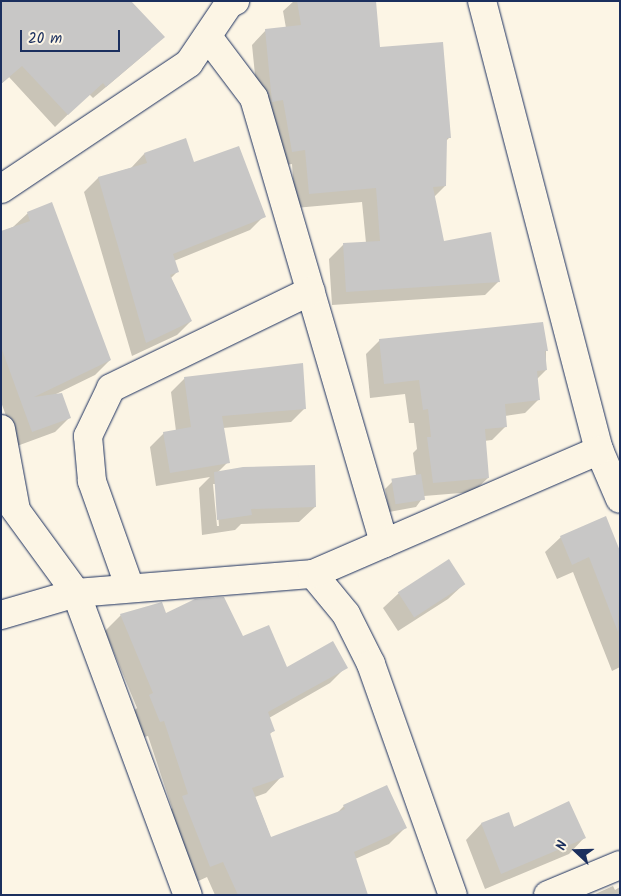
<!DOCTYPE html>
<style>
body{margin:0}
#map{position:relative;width:621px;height:896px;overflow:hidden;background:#fcf5e5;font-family:Kalam,sans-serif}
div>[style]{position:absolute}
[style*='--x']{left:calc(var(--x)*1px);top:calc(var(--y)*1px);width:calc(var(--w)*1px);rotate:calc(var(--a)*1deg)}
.shadow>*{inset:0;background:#0003}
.building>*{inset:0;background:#c8c7c6;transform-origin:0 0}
.roads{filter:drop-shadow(0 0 1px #1b2f5e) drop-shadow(0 0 1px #1b2f5e)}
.minor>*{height:28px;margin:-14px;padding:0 14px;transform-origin:14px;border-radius:14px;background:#fcf5e5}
span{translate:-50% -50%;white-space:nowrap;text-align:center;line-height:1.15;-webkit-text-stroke:4.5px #fcf5e5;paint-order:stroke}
.frame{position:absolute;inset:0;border:2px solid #1b2f5e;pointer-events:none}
.north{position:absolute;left:551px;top:826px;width:50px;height:50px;-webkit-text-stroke:4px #fcf5e5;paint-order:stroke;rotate:291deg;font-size:14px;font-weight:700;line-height:20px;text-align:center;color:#1b2f5e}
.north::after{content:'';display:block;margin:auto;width:18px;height:22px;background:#1b2f5e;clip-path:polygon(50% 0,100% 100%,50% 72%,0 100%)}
.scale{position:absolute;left:20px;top:30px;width:100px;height:22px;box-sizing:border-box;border:2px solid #1b2f5e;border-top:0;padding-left:6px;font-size:15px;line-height:18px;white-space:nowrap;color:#1b2f5e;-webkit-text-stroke:4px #fcf5e5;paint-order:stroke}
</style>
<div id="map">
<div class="shadow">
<div style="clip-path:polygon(1px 1px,151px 49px,93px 98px,89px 94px,55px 127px,9px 77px,1px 84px)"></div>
<div style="clip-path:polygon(294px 1px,375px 1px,379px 48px,450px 137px,446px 141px,445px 186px,434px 197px,443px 242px,499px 281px,485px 295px,332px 305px,329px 259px,343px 245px,366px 243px,362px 202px,295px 208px,292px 164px,279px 166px,259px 115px,252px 45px,266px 30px,286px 28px,283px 11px)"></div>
<div style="clip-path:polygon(144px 154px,193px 164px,264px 216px,250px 230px,174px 261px,178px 271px,171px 278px,191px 321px,177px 335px,132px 356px,84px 192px,98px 178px,131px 168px)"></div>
<div style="clip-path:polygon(28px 213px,110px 360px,95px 375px,52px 396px,70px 417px,55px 432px,17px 446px,1px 402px,1px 232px,13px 227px)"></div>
<div style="clip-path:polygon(380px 340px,546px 351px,546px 370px,537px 379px,539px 399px,525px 413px,505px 416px,506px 426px,492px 440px,484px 441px,488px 478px,473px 492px,424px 496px,416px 507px,389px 512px,385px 489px,393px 481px,416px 476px,413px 453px,417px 449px,414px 423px,409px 423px,405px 394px,370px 398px,366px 354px)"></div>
<div style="clip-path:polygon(evenodd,185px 378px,305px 408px,291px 422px,223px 428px,228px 462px,218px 472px,315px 507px,299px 522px,241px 524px,235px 530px,202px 535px,199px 488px,210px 477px,156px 486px,150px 447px,164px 433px,176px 431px,171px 392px,185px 378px,213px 484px,216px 484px,219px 526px,217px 526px,213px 484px)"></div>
<div style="clip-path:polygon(561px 537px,620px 549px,620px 667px,612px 671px,573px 572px,557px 579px,545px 552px)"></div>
<div style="clip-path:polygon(464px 584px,448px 599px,398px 631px,383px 608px,399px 593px)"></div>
<div style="clip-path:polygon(161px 603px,165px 615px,242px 638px,286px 669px,346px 667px,330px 683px,269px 718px,273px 731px,269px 735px,282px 776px,266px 793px,255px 797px,271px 838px,337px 813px,344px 806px,405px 828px,389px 844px,355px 859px,367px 895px,215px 895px,207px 877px,194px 883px,166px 813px,172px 808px,148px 736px,144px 737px,133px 712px,137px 708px,105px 631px,121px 615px)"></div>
<div style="clip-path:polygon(508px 814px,514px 828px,584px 838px,569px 854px,485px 889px,466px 840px,481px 824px)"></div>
<div style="clip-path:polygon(613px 886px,615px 890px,620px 887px,620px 895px,593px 895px)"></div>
</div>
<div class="building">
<div style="clip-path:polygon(1px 1px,131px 1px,165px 37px,106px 87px,103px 83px,68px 115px,22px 66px,1px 84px)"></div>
<div style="clip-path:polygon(297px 1px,376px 1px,380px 47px,443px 42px,451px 138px,447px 138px,446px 186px,433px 187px,444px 241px,491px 232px,500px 282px,346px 292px,343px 243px,380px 241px,376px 188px,309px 194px,305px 150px,292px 152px,283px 100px,272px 102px,265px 29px,301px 25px)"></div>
<div style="clip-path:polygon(186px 138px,194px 162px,239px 146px,266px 217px,173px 254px,179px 272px,170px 275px,192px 321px,146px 343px,98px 177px,147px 163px,144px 153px)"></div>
<div style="clip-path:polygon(52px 202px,111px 360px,34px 397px,62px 393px,71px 418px,32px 432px,1px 347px,1px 231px,30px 221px,27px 212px)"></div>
<div style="clip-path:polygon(543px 322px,548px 351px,545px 351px,547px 370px,537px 371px,540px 400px,505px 404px,507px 427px,485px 429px,489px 478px,433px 483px,427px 437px,431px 437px,428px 409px,423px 410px,419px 380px,384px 384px,379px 339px)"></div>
<div style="clip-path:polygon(303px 363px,306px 409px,222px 416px,230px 463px,170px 473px,163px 432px,191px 427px,184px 377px)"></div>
<div style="clip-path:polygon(315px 465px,316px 507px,251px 509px,252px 515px,217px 520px,214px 472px,243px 467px)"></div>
<div style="left:421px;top:474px;width:26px;height:30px;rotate:81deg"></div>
<div style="clip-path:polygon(606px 516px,620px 551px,618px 632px,589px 557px,572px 565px,560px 536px)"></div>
<div style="left:449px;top:559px;width:30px;height:61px;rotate:57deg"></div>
<div style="clip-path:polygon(224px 597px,243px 636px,269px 625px,287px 667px,333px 641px,348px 668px,268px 712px,275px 731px,270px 733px,284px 777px,252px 788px,271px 837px,345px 809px,343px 805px,387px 785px,407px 828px,354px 852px,368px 895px,238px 895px,223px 862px,210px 867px,182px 796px,188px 794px,164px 721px,160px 722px,149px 695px,153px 693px,120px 614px,162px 602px,166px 613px,195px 599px)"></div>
<div style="clip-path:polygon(569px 801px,586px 838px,501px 874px,481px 823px,509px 812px,514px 827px)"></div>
</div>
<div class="roads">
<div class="minor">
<div style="--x:482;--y:1;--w:464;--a:75.4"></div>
<div style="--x:599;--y:450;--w:53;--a:66.8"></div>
<div style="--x:208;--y:37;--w:76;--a:53"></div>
<div style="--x:254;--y:98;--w:464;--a:73.7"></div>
<div style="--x:1;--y:189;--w:226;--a:-33.8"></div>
<div style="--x:189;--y:63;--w:71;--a:-55.9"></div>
<div style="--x:229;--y:4;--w:7;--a:-27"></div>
<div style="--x:1;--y:429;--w:82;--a:79.5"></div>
<div style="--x:1;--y:490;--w:127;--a:53.9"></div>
<div style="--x:76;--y:593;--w:322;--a:69.7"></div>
<div style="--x:313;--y:574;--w:52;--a:50.5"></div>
<div style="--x:346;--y:614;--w:56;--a:63.4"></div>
<div style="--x:371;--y:664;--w:245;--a:70.5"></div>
<div style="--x:130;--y:588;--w:114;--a:-109.6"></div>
<div style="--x:92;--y:481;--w:45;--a:-95.1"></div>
<div style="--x:88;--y:436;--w:53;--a:-64.4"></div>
<div style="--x:111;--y:388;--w:222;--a:-25.9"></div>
<div style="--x:1;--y:615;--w:78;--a:-16.3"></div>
<div style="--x:76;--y:593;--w:238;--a:-4.6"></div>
<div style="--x:313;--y:574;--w:312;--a:-23.4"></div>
<div style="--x:548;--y:895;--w:78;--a:-22.6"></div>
</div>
</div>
<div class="frame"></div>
<div class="north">N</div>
<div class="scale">20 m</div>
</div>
